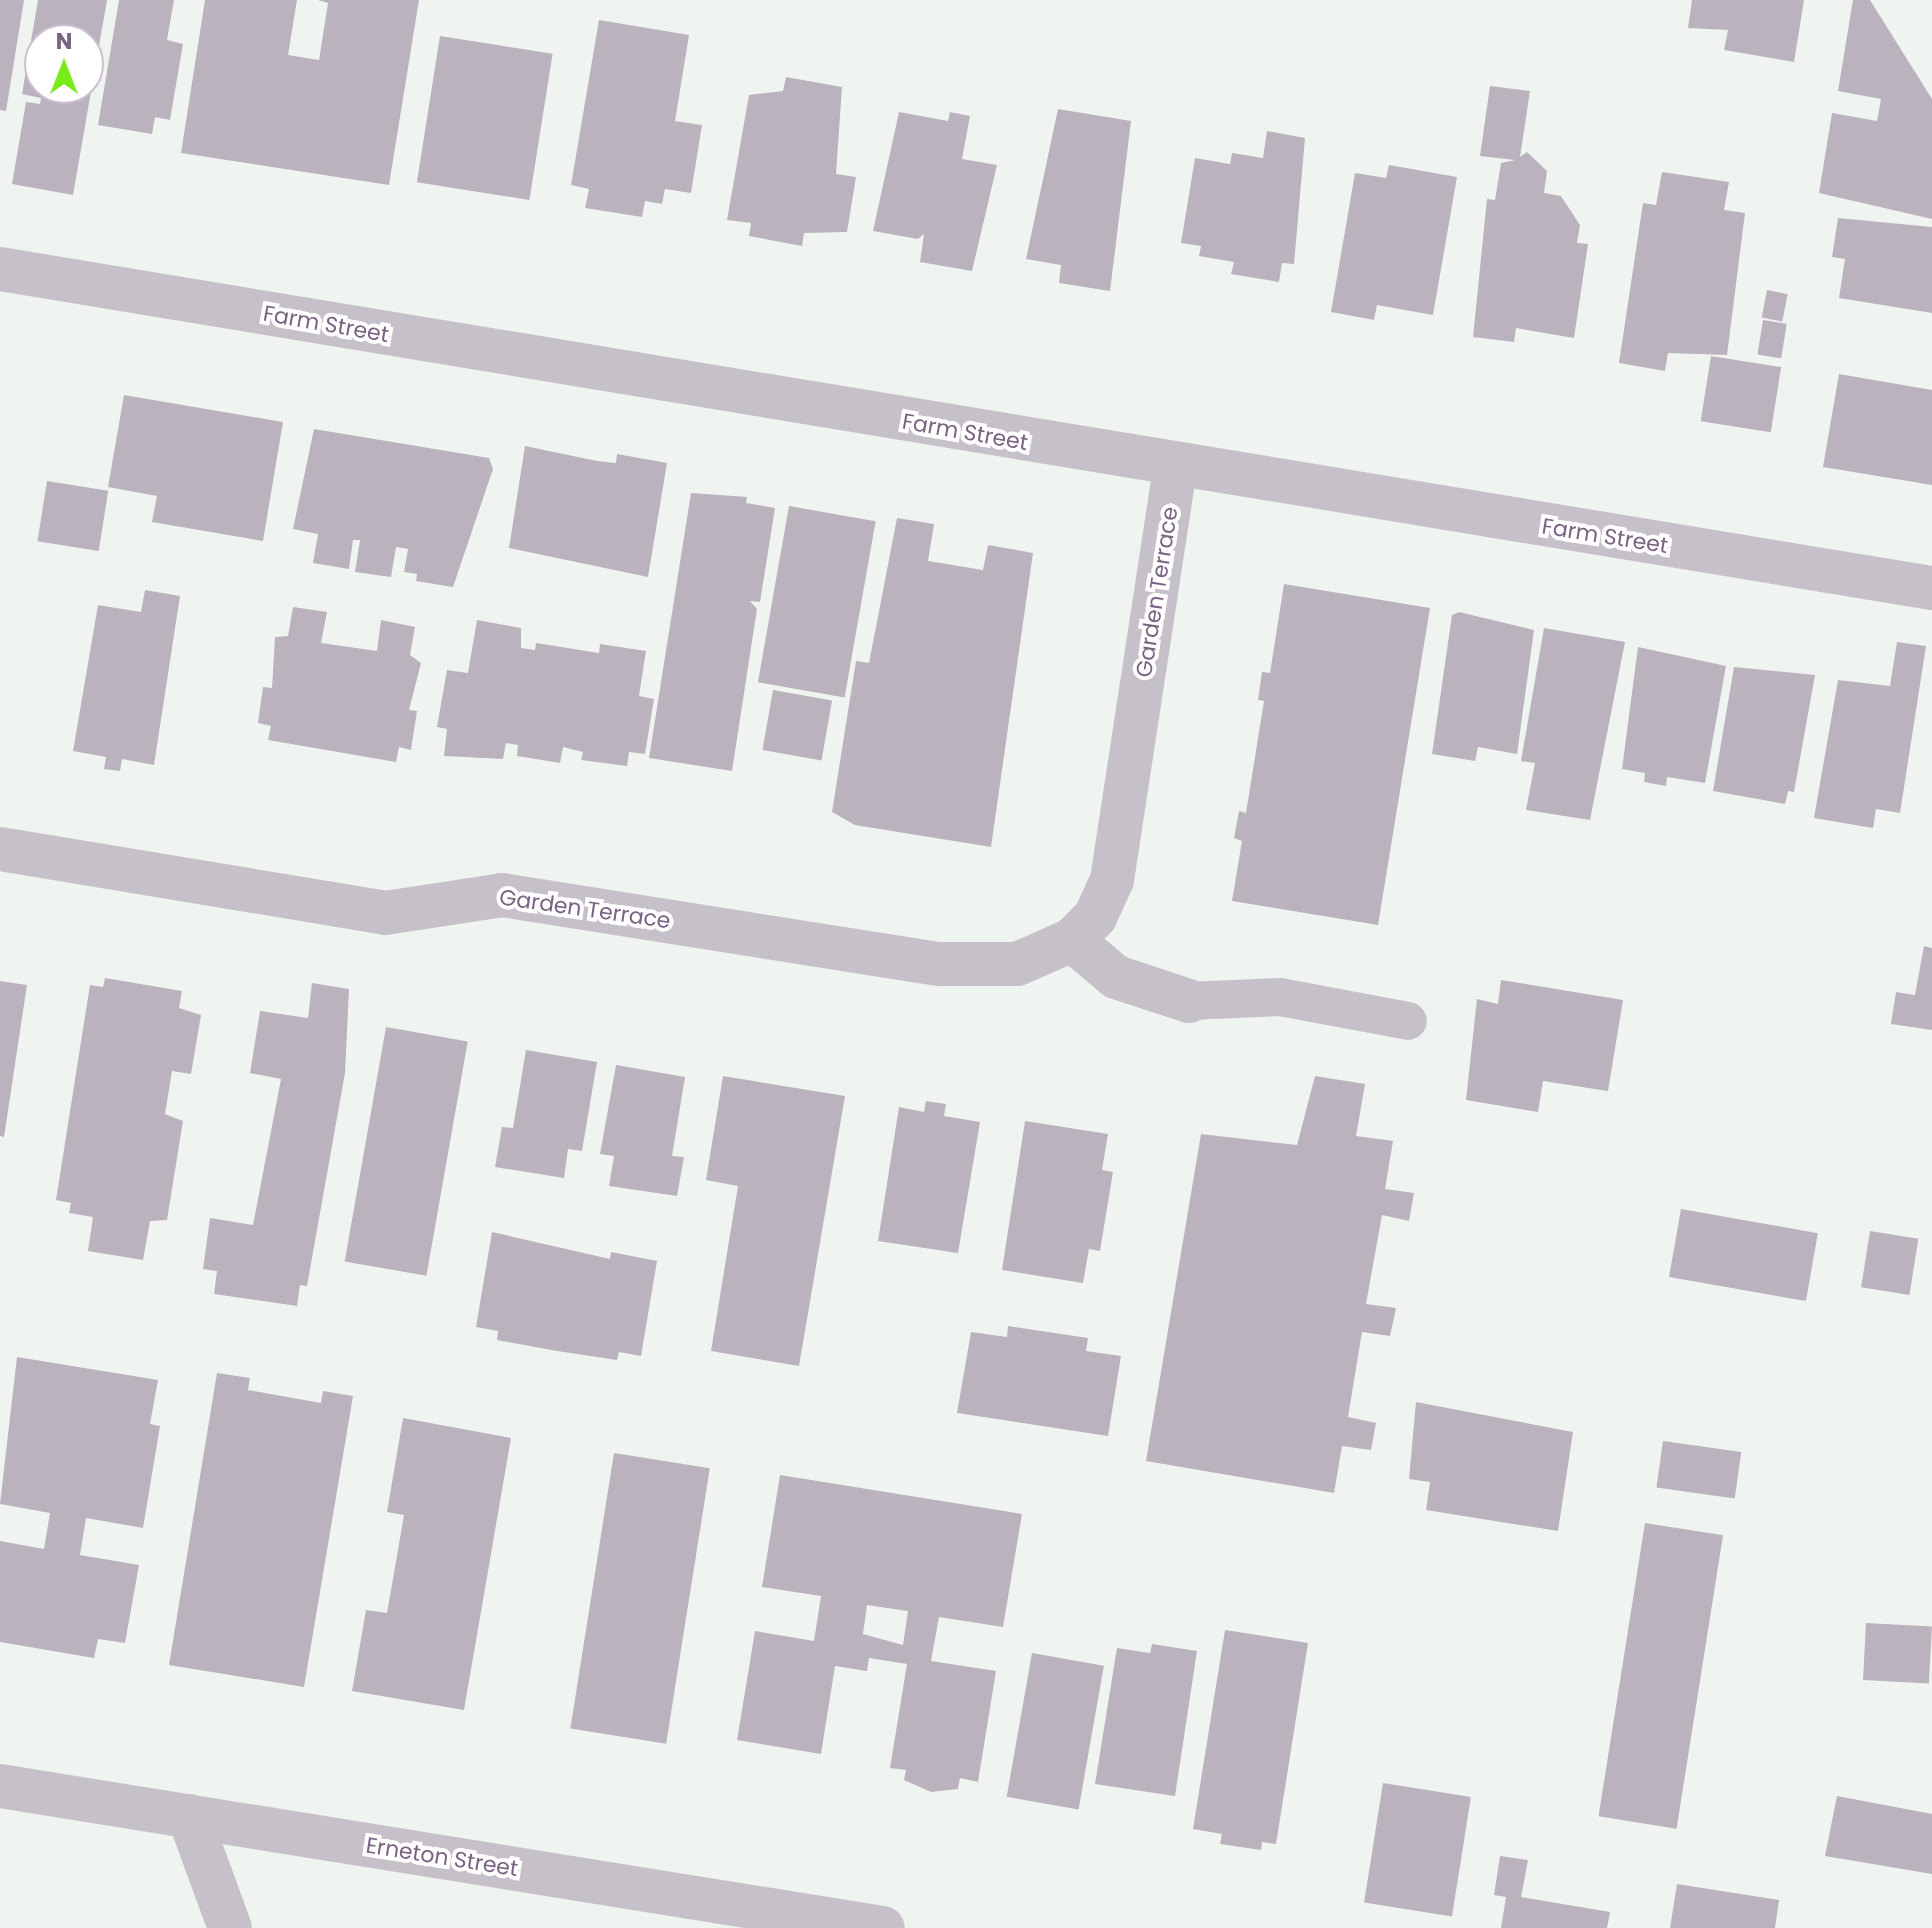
<!DOCTYPE html>
<style>
body{margin:0}
#map{position:relative;width:1932px;height:1928px;overflow:hidden;background:#f0f4f1;font-family:Poppins,sans-serif}
div>[style]{position:absolute}
[style*='--x']{left:calc(var(--x)*1px);top:calc(var(--y)*1px);width:calc(var(--w)*1px);rotate:calc(var(--a)*1deg)}
.building>*{inset:0;background:#bab3be;transform-origin:0 0}
.lane>*{height:38px;margin:-19px;padding:0 19px;transform-origin:19px;border-radius:19px;background:#c6c1c8}
.street>*{height:44px;margin:-22px;padding:0 22px;transform-origin:22px;border-radius:22px;background:#c6c1c8}
span{translate:-50% -50%;white-space:nowrap;text-align:center;line-height:1.15;-webkit-text-stroke:8px #fff;paint-order:stroke}
.street-label{font-size:22px;color:#7a6282}
.north{position:absolute;left:24px;top:24px;width:80px;height:80px;box-sizing:border-box;background:#fff;border:2px solid #cac0cd;border-radius:50%;rotate:0deg;font-size:22px;font-weight:700;line-height:32px;text-align:center;color:#7a6282}
.north::after{content:'';display:block;margin:auto;width:28px;height:36px;background:#79ea1a;clip-path:polygon(50% 0,100% 100%,50% 72%,0 100%)}
</style>
<div id="map">
<div class="building">
<div style="clip-path:polygon(0 0,24px 0,6px 111px,0 110px)"></div>
<div style="clip-path:polygon(evenodd,38px 0,107px 0,73px 195px,12px 184px,26px 102px,40px 104px,41px 98px,22px 94px,38px 0,40px 40px,88px 40px,88px 88px,40px 88px,40px 40px)"></div>
<div style="clip-path:polygon(119px 0,174px 0,167px 40px,183px 44px,170px 120px,155px 117px,152px 134px,98px 125px)"></div>
<div style="clip-path:polygon(205px 0,297px 0,288px 55px,319px 60px,328px 3px,318px 0,419px 0,389px 185px,181px 153px)"></div>
<div style="clip-path:polygon(1692px 0,1804px 0,1794px 62px,1724px 50px,1728px 30px,1688px 28px)"></div>
<div style="clip-path:polygon(1853px 0,1870px 0,1932px 99px,1932px 219px,1819px 193px,1832px 113px,1877px 121px,1881px 99px,1838px 91px)"></div>
<div style="clip-path:polygon(599px 20px,689px 35px,675px 121px,702px 125px,691px 193px,665px 189px,662px 204px,645px 201px,642px 217px,585px 208px,589px 189px,571px 185px)"></div>
<div style="left:440px;top:36px;width:114px;height:148px;rotate:9deg"></div>
<div style="clip-path:polygon(786px 77px,842px 87px,836px 174px,856px 177px,847px 232px,804px 233px,802px 246px,749px 236px,751px 223px,727px 220px,749px 95px,783px 91px)"></div>
<div style="clip-path:polygon(1490px 86px,1530px 91px,1520px 157px,1527px 152px,1547px 171px,1544px 193px,1561px 196px,1580px 225px,1577px 243px,1588px 244px,1574px 338px,1516px 328px,1514px 342px,1473px 337px,1487px 199px,1495px 200px,1501px 163px,1515px 160px,1480px 156px)"></div>
<div style="clip-path:polygon(1058px 109px,1131px 121px,1110px 291px,1059px 283px,1061px 265px,1026px 259px)"></div>
<div style="clip-path:polygon(899px 112px,948px 121px,950px 112px,970px 116px,962px 159px,997px 165px,972px 271px,920px 262px,924px 234px,918px 239px,873px 231px)"></div>
<div style="clip-path:polygon(1267px 131px,1305px 138px,1294px 264px,1282px 263px,1279px 282px,1231px 274px,1234px 262px,1199px 256px,1201px 246px,1181px 243px,1195px 158px,1230px 164px,1232px 153px,1263px 158px)"></div>
<div style="clip-path:polygon(1389px 165px,1457px 177px,1433px 315px,1377px 305px,1374px 320px,1331px 312px,1355px 173px,1386px 178px)"></div>
<div style="clip-path:polygon(1662px 172px,1729px 182px,1724px 210px,1745px 213px,1727px 355px,1668px 353px,1665px 371px,1619px 363px,1643px 203px,1656px 205px)"></div>
<div style="clip-path:polygon(1838px 218px,1932px 227px,1932px 313px,1839px 298px,1845px 259px,1832px 257px)"></div>
<div style="left:1767px;top:290px;width:21px;height:28px;rotate:11deg"></div>
<div style="left:1763px;top:320px;width:24px;height:35px;rotate:9deg"></div>
<div style="left:1711px;top:356px;width:71px;height:66px;rotate:9deg"></div>
<div style="clip-path:polygon(1839px 374px,1932px 390px,1932px 485px,1823px 467px)"></div>
<div style="clip-path:polygon(124px 395px,283px 422px,263px 541px,152px 522px,157px 496px,108px 487px)"></div>
<div style="clip-path:polygon(314px 429px,489px 458px,493px 469px,453px 587px,416px 581px,417px 574px,404px 572px,408px 549px,396px 547px,391px 577px,355px 572px,360px 540px,353px 540px,349px 569px,313px 563px,318px 534px,293px 529px)"></div>
<div style="clip-path:polygon(525px 446px,597px 461px,616px 463px,617px 454px,667px 463px,648px 577px,509px 548px)"></div>
<div style="left:47px;top:481px;width:62px;height:61px;rotate:9deg"></div>
<div style="clip-path:polygon(691px 493px,747px 497px,746px 503px,775px 508px,760px 602px,750px 601px,757px 609px,732px 771px,649px 758px)"></div>
<div style="left:789px;top:506px;width:88px;height:179px;rotate:10deg"></div>
<div style="clip-path:polygon(897px 518px,934px 524px,928px 561px,983px 570px,988px 545px,1033px 553px,991px 847px,855px 825px,832px 812px,856px 661px,869px 663px)"></div>
<div style="clip-path:polygon(1284px 584px,1430px 608px,1378px 925px,1232px 901px,1242px 841px,1234px 838px,1239px 811px,1246px 813px,1264px 701px,1258px 700px,1262px 672px,1270px 673px)"></div>
<div style="clip-path:polygon(145px 590px,180px 596px,154px 765px,122px 759px,120px 771px,104px 769px,106px 757px,73px 751px,98px 605px,141px 612px)"></div>
<div style="clip-path:polygon(293px 607px,327px 612px,321px 643px,377px 651px,381px 620px,415px 627px,410px 655px,421px 663px,409px 710px,417px 711px,411px 750px,399px 747px,396px 762px,268px 740px,271px 726px,258px 723px,263px 687px,272px 688px,275px 637px,288px 636px)"></div>
<div style="clip-path:polygon(1459px 612px,1534px 630px,1517px 754px,1478px 747px,1475px 761px,1432px 754px,1452px 615px)"></div>
<div style="clip-path:polygon(477px 620px,521px 628px,521px 648px,535px 650px,536px 643px,599px 653px,600px 644px,646px 651px,639px 696px,654px 699px,645px 754px,629px 752px,627px 766px,581px 760px,583px 752px,563px 747px,560px 763px,517px 756px,518px 745px,506px 743px,503px 759px,444px 756px,447px 729px,437px 727px,447px 670px,468px 673px)"></div>
<div style="clip-path:polygon(1544px 628px,1625px 642px,1590px 820px,1526px 810px,1535px 763px,1521px 761px)"></div>
<div style="clip-path:polygon(1897px 642px,1926px 646px,1900px 813px,1876px 809px,1873px 828px,1814px 818px,1838px 680px,1890px 686px)"></div>
<div style="clip-path:polygon(1638px 647px,1726px 666px,1705px 783px,1667px 777px,1666px 786px,1644px 782px,1645px 773px,1622px 769px)"></div>
<div style="clip-path:polygon(1734px 667px,1815px 675px,1794px 792px,1788px 791px,1785px 804px,1713px 791px)"></div>
<div style="left:773px;top:690px;width:60px;height:61px;rotate:10deg"></div>
<div style="clip-path:polygon(1924px 946px,1932px 948px,1932px 1030px,1891px 1024px,1896px 992px,1915px 995px)"></div>
<div style="clip-path:polygon(105px 978px,182px 991px,179px 1008px,201px 1015px,191px 1074px,172px 1071px,165px 1114px,183px 1121px,167px 1220px,150px 1221px,143px 1260px,88px 1251px,93px 1217px,69px 1213px,71px 1203px,56px 1200px,90px 985px,103px 987px)"></div>
<div style="clip-path:polygon(1501px 980px,1623px 1000px,1608px 1091px,1543px 1081px,1538px 1112px,1466px 1100px,1477px 999px,1498px 1004px)"></div>
<div style="clip-path:polygon(0 981px,27px 985px,4px 1137px,0 1136px)"></div>
<div style="clip-path:polygon(312px 983px,349px 989px,345px 1073px,307px 1286px,300px 1285px,297px 1306px,214px 1294px,217px 1271px,203px 1269px,210px 1218px,253px 1225px,281px 1079px,250px 1073px,260px 1011px,308px 1018px)"></div>
<div style="left:386px;top:1027px;width:83px;height:238px;rotate:10deg"></div>
<div style="clip-path:polygon(526px 1050px,597px 1062px,582px 1151px,568px 1149px,564px 1178px,495px 1167px,502px 1127px,513px 1128px)"></div>
<div style="clip-path:polygon(616px 1065px,685px 1077px,672px 1156px,684px 1157px,677px 1196px,609px 1186px,614px 1156px,600px 1154px)"></div>
<div style="clip-path:polygon(723px 1076px,845px 1096px,799px 1366px,711px 1351px,738px 1186px,706px 1180px)"></div>
<div style="clip-path:polygon(1315px 1076px,1365px 1084px,1356px 1136px,1393px 1141px,1385px 1189px,1414px 1193px,1409px 1221px,1382px 1215px,1366px 1304px,1396px 1308px,1390px 1336px,1362px 1332px,1348px 1417px,1376px 1423px,1371px 1450px,1342px 1446px,1334px 1493px,1146px 1461px,1201px 1134px,1297px 1145px)"></div>
<div style="clip-path:polygon(926px 1101px,946px 1104px,944px 1116px,980px 1122px,958px 1253px,878px 1241px,899px 1107px,924px 1112px)"></div>
<div style="clip-path:polygon(1025px 1121px,1108px 1134px,1102px 1170px,1113px 1172px,1100px 1251px,1089px 1249px,1083px 1283px,1002px 1270px)"></div>
<div style="left:1681px;top:1209px;width:139px;height:69px;rotate:10deg"></div>
<div style="left:1870px;top:1231px;width:49px;height:57px;rotate:9deg"></div>
<div style="clip-path:polygon(492px 1232px,610px 1259px,611px 1252px,657px 1261px,641px 1356px,619px 1352px,617px 1360px,557px 1351px,497px 1340px,498px 1331px,476px 1327px)"></div>
<div style="clip-path:polygon(1008px 1326px,1088px 1338px,1086px 1351px,1121px 1356px,1108px 1436px,957px 1413px,971px 1332px,1007px 1337px)"></div>
<div style="clip-path:polygon(17px 1357px,158px 1380px,150px 1424px,160px 1426px,143px 1528px,86px 1518px,80px 1555px,139px 1565px,125px 1643px,98px 1639px,94px 1658px,0 1642px,0 1541px,44px 1549px,50px 1513px,0 1504px)"></div>
<div style="clip-path:polygon(217px 1373px,250px 1378px,248px 1390px,321px 1403px,323px 1391px,353px 1396px,304px 1687px,169px 1665px)"></div>
<div style="clip-path:polygon(1416px 1402px,1573px 1432px,1558px 1531px,1426px 1510px,1430px 1482px,1409px 1479px)"></div>
<div style="clip-path:polygon(403px 1418px,511px 1438px,464px 1710px,352px 1691px,366px 1610px,387px 1613px,404px 1515px,387px 1512px)"></div>
<div style="left:1663px;top:1441px;width:79px;height:47px;rotate:8deg"></div>
<div style="left:614px;top:1453px;width:97px;height:279px;rotate:9deg"></div>
<div style="clip-path:polygon(evenodd,780px 1475px,1022px 1514px,1003px 1627px,939px 1617px,931px 1661px,996px 1671px,978px 1782px,960px 1778px,958px 1789px,931px 1792px,904px 1780px,906px 1770px,890px 1768px,907px 1664px,869px 1658px,867px 1671px,835px 1666px,821px 1754px,737px 1740px,755px 1631px,814px 1641px,821px 1596px,762px 1587px,780px 1475px,867px 1605px,908px 1611px,903px 1645px,863px 1634px,867px 1605px)"></div>
<div style="left:1645px;top:1523px;width:79px;height:297px;rotate:9deg"></div>
<div style="left:1866px;top:1623px;width:66px;height:57px;rotate:3deg"></div>
<div style="clip-path:polygon(1225px 1630px,1308px 1643px,1276px 1844px,1262px 1842px,1261px 1850px,1220px 1844px,1222px 1834px,1193px 1829px)"></div>
<div style="clip-path:polygon(1152px 1644px,1197px 1651px,1175px 1796px,1095px 1784px,1117px 1648px,1150px 1653px)"></div>
<div style="left:1032px;top:1653px;width:73px;height:146px;rotate:10deg"></div>
<div style="left:1383px;top:1783px;width:89px;height:121px;rotate:9deg"></div>
<div style="clip-path:polygon(1837px 1796px,1932px 1814px,1932px 1874px,1825px 1856px)"></div>
<div style="clip-path:polygon(1500px 1856px,1528px 1860px,1521px 1897px,1610px 1912px,1607px 1928px,1501px 1928px,1506px 1897px,1494px 1895px)"></div>
<div style="clip-path:polygon(1677px 1884px,1779px 1900px,1775px 1928px,1670px 1928px)"></div>
</div>
<div class="lane">
<div style="--x:1189;--y:1001;--w:91;--a:-2.5"></div>
<div style="--x:1280;--y:997;--w:130;--a:10.6"></div>
</div>
<div class="street">
<div style="--x:0;--y:269;--w:1958;--a:9.38"></div>
<div style="--x:0;--y:849;--w:390;--a:9.4"></div>
<div style="--x:385;--y:913;--w:118;--a:-8.7"></div>
<div style="--x:502;--y:895;--w:443;--a:9"></div>
<div style="--x:940;--y:964;--w:77;--a:0"></div>
<div style="--x:1017;--y:964;--w:60;--a:-23.6"></div>
<div style="--x:1072;--y:940;--w:57;--a:40.1"></div>
<div style="--x:1116;--y:977;--w:77;--a:18.2"></div>
<div style="--x:1072;--y:940;--w:33;--a:-45"></div>
<div style="--x:1095;--y:917;--w:41;--a:-65.3"></div>
<div style="--x:1112;--y:880;--w:418;--a:-81.3"></div>
<div style="--x:0;--y:1786;--w:894;--a:9.14"></div>
<div style="--x:189;--y:1816;--w:119;--a:69.9"></div>
</div>
<div class="street-label">
<span style="left:326px;top:324px;rotate:10deg">Farm Street</span>
<span style="left:965px;top:432px;rotate:10deg">Farm Street</span>
<span style="left:1605px;top:536px;rotate:9deg">Farm Street</span>
<span style="left:1157px;top:592px;rotate:-81deg">Garden Terrace</span>
<span style="left:585px;top:909px;rotate:8deg">Garden Terrace</span>
<span style="left:442px;top:1857px;rotate:9deg">Erneton Street</span>
</div>
<div class="north">N</div>
</div>
